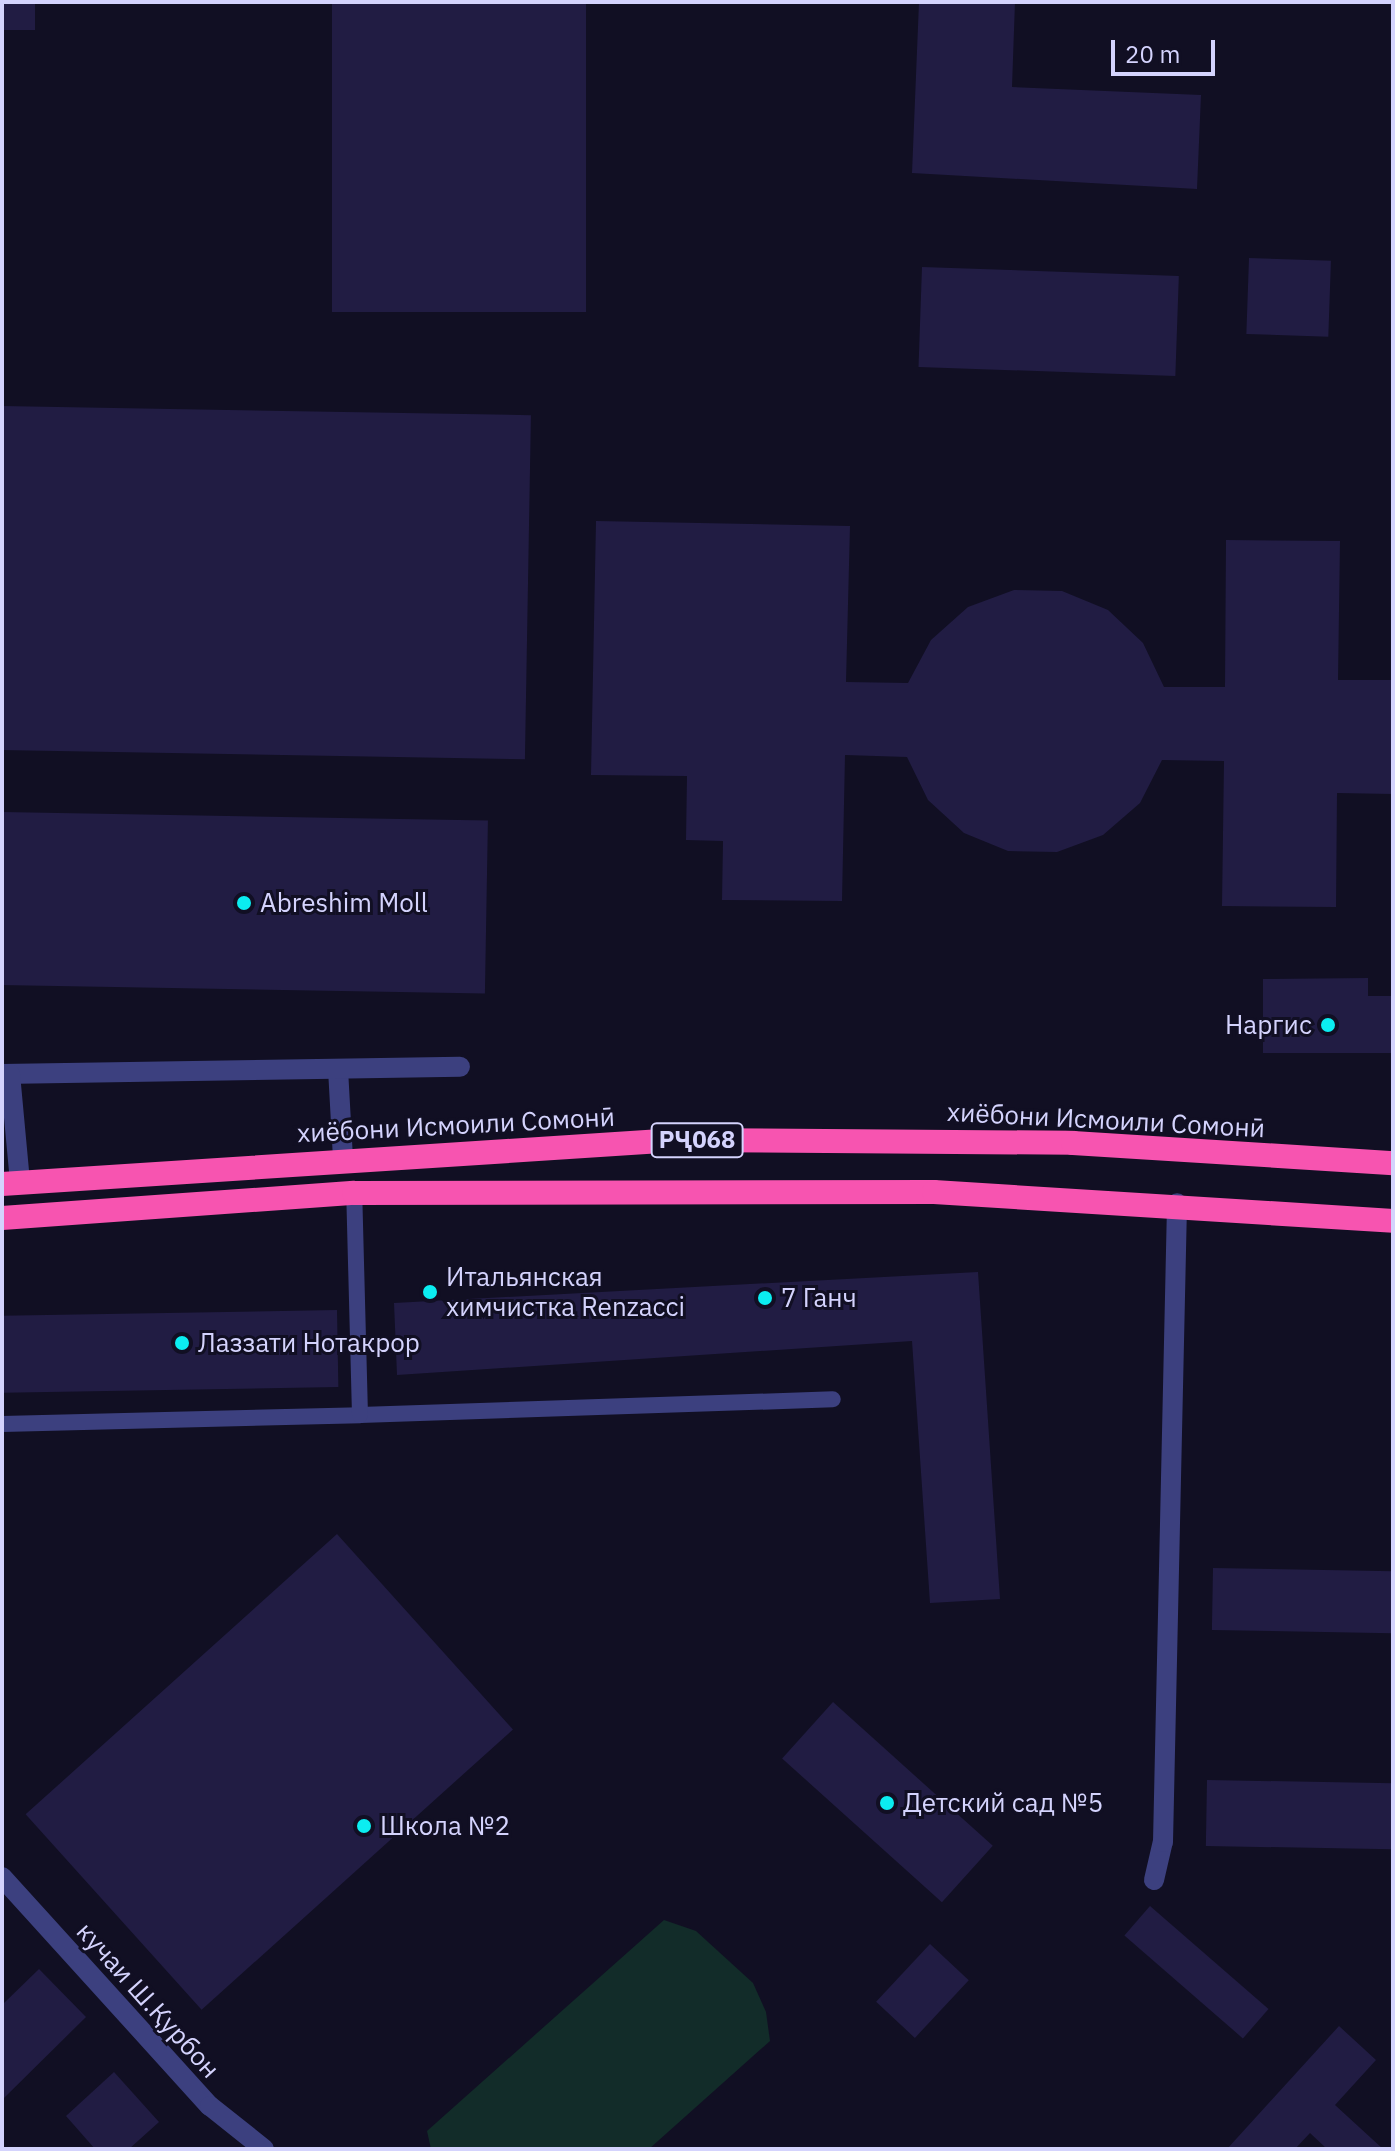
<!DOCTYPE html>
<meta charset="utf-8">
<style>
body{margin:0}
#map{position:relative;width:1395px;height:2151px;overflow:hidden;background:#110f23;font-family:"IBM Plex Sans",sans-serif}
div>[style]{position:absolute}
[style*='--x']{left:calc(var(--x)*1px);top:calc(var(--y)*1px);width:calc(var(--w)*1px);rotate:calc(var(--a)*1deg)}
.green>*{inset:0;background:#122c29}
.building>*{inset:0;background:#211c43;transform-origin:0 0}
.lane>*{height:16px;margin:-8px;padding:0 8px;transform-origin:8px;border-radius:8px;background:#3c407f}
.street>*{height:20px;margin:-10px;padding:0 10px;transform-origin:10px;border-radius:10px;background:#3c407f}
.highway>*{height:24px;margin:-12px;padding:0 12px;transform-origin:12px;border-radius:12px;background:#f754b0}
.dots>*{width:22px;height:22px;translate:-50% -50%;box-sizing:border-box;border:4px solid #110f23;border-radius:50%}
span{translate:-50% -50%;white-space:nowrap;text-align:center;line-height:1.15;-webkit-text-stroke:6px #110f23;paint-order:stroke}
.shield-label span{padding:2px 6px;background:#110f23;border:2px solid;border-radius:6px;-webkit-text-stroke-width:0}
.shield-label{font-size:24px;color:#d4d3fd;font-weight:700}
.poi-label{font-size:26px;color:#d4d3fd}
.left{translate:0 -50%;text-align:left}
.right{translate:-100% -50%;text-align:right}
.street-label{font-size:26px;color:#d4d3fd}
.frame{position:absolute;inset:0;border:4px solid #d4d3fd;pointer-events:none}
.scale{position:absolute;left:1111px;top:40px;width:104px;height:36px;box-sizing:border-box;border:4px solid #d4d3fd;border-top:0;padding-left:10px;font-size:24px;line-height:28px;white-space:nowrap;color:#d4d3fd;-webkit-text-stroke:6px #110f23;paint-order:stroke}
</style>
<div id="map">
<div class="green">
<div style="clip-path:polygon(664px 1920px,696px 1931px,753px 1983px,766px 2012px,770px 2041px,649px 2149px,431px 2149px,427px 2131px)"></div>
</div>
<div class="building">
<div style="left:2px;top:2px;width:33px;height:28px"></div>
<div style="left:332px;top:2px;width:254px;height:310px"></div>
<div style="clip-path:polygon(919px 2px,1015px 2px,1012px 87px,1201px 95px,1197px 189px,912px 173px)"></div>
<div style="left:1249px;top:258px;width:82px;height:76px;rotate:2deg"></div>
<div style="left:922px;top:267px;width:257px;height:100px;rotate:2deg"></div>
<div style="left:2px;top:406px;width:529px;height:344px;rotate:1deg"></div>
<div style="clip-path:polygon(596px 521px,850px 526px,846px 682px,908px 683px,931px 640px,968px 607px,1014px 590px,1062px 591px,1108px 610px,1143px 643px,1164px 687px,1225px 687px,1226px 540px,1340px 541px,1338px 680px,1393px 680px,1393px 794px,1337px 793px,1336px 907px,1222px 906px,1224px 761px,1162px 760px,1140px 803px,1103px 835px,1057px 852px,1008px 851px,964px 833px,928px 800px,907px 757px,845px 755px,842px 901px,722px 900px,723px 841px,686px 840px,687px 776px,591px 775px)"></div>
<div style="left:2px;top:812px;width:486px;height:173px;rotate:1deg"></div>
<div style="clip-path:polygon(1368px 978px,1368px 996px,1393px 996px,1393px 1053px,1263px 1053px,1263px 979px)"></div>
<div style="clip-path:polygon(978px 1272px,1000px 1599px,930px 1603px,912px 1341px,397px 1375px,394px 1303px)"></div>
<div style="left:337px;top:1310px;width:77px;height:335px;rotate:89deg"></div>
<div style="left:337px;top:1534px;width:263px;height:419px;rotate:48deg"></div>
<div style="left:1213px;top:1568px;width:180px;height:62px;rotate:1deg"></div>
<div style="left:833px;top:1702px;width:215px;height:76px;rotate:42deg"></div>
<div style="left:1207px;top:1780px;width:186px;height:66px;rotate:1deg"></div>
<div style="left:1150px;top:1906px;width:157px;height:39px;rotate:41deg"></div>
<div style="left:930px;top:1944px;width:53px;height:79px;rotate:43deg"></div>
<div style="clip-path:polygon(39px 1969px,86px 2017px,2px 2100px,2px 2005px)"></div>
<div style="clip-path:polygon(1339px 2026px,1376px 2060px,1335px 2105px,1383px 2149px,1327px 2149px,1310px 2133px,1295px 2149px,1227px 2149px)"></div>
<div style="clip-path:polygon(114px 2072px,159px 2122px,129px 2149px,95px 2149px,66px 2116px)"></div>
</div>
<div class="lane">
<div style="--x:360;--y:1415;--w:473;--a:-1.9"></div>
<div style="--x:2;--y:1424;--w:358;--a:-1.4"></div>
<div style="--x:360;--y:1415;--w:222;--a:-91.5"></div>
</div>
<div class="street">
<div style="--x:338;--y:1069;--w:89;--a:86.8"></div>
<div style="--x:2;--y:1074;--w:458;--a:-0.9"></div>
<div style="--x:10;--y:1074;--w:108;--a:84.7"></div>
<div style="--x:2;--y:1877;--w:309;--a:47.8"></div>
<div style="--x:210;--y:2106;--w:69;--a:38.5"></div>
<div style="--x:1154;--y:1880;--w:39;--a:-77"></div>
<div style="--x:1163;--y:1842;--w:639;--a:-88.74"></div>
</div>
<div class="highway">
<div style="--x:2;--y:1184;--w:676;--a:-3.73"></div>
<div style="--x:677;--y:1140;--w:396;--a:0.4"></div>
<div style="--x:1073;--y:1143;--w:321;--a:3.6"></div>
<div style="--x:2;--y:1218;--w:353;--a:-4.1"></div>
<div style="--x:354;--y:1193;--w:580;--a:-0.1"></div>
<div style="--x:934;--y:1192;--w:460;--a:3.6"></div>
</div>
<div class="dots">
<div style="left:244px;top:903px;background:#0bedf1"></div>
<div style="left:1328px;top:1025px;background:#0bedf1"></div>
<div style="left:430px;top:1292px;background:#0bedf1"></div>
<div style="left:765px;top:1298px;background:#0bedf1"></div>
<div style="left:182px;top:1343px;background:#0bedf1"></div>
<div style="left:887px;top:1803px;background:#0bedf1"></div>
<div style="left:364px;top:1826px;background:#0bedf1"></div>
</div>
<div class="shield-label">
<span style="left:697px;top:1140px">РҶ068</span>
</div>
<div class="poi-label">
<span class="left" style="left:260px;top:903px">Abreshim Moll</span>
<span class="right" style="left:1312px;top:1025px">Наргис</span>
<span class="left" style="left:446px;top:1292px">Итальянская<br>химчистка Renzacci</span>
<span class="left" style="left:781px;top:1298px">7 Ганч</span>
<span class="left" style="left:198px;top:1343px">Лаззати Нотакрор</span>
<span class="left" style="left:903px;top:1803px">Детский сад №5</span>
<span class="left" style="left:380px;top:1826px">Школа №2</span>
</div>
<div class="street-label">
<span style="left:1106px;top:1120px;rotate:3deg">хиёбони Исмоили Сомонӣ</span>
<span style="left:456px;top:1125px;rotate:-3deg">хиёбони Исмоили Сомонӣ</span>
<span style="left:148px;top:2000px;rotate:48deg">кучаи Ш.Қурбон</span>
</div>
<div class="frame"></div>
<div class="scale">20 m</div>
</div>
